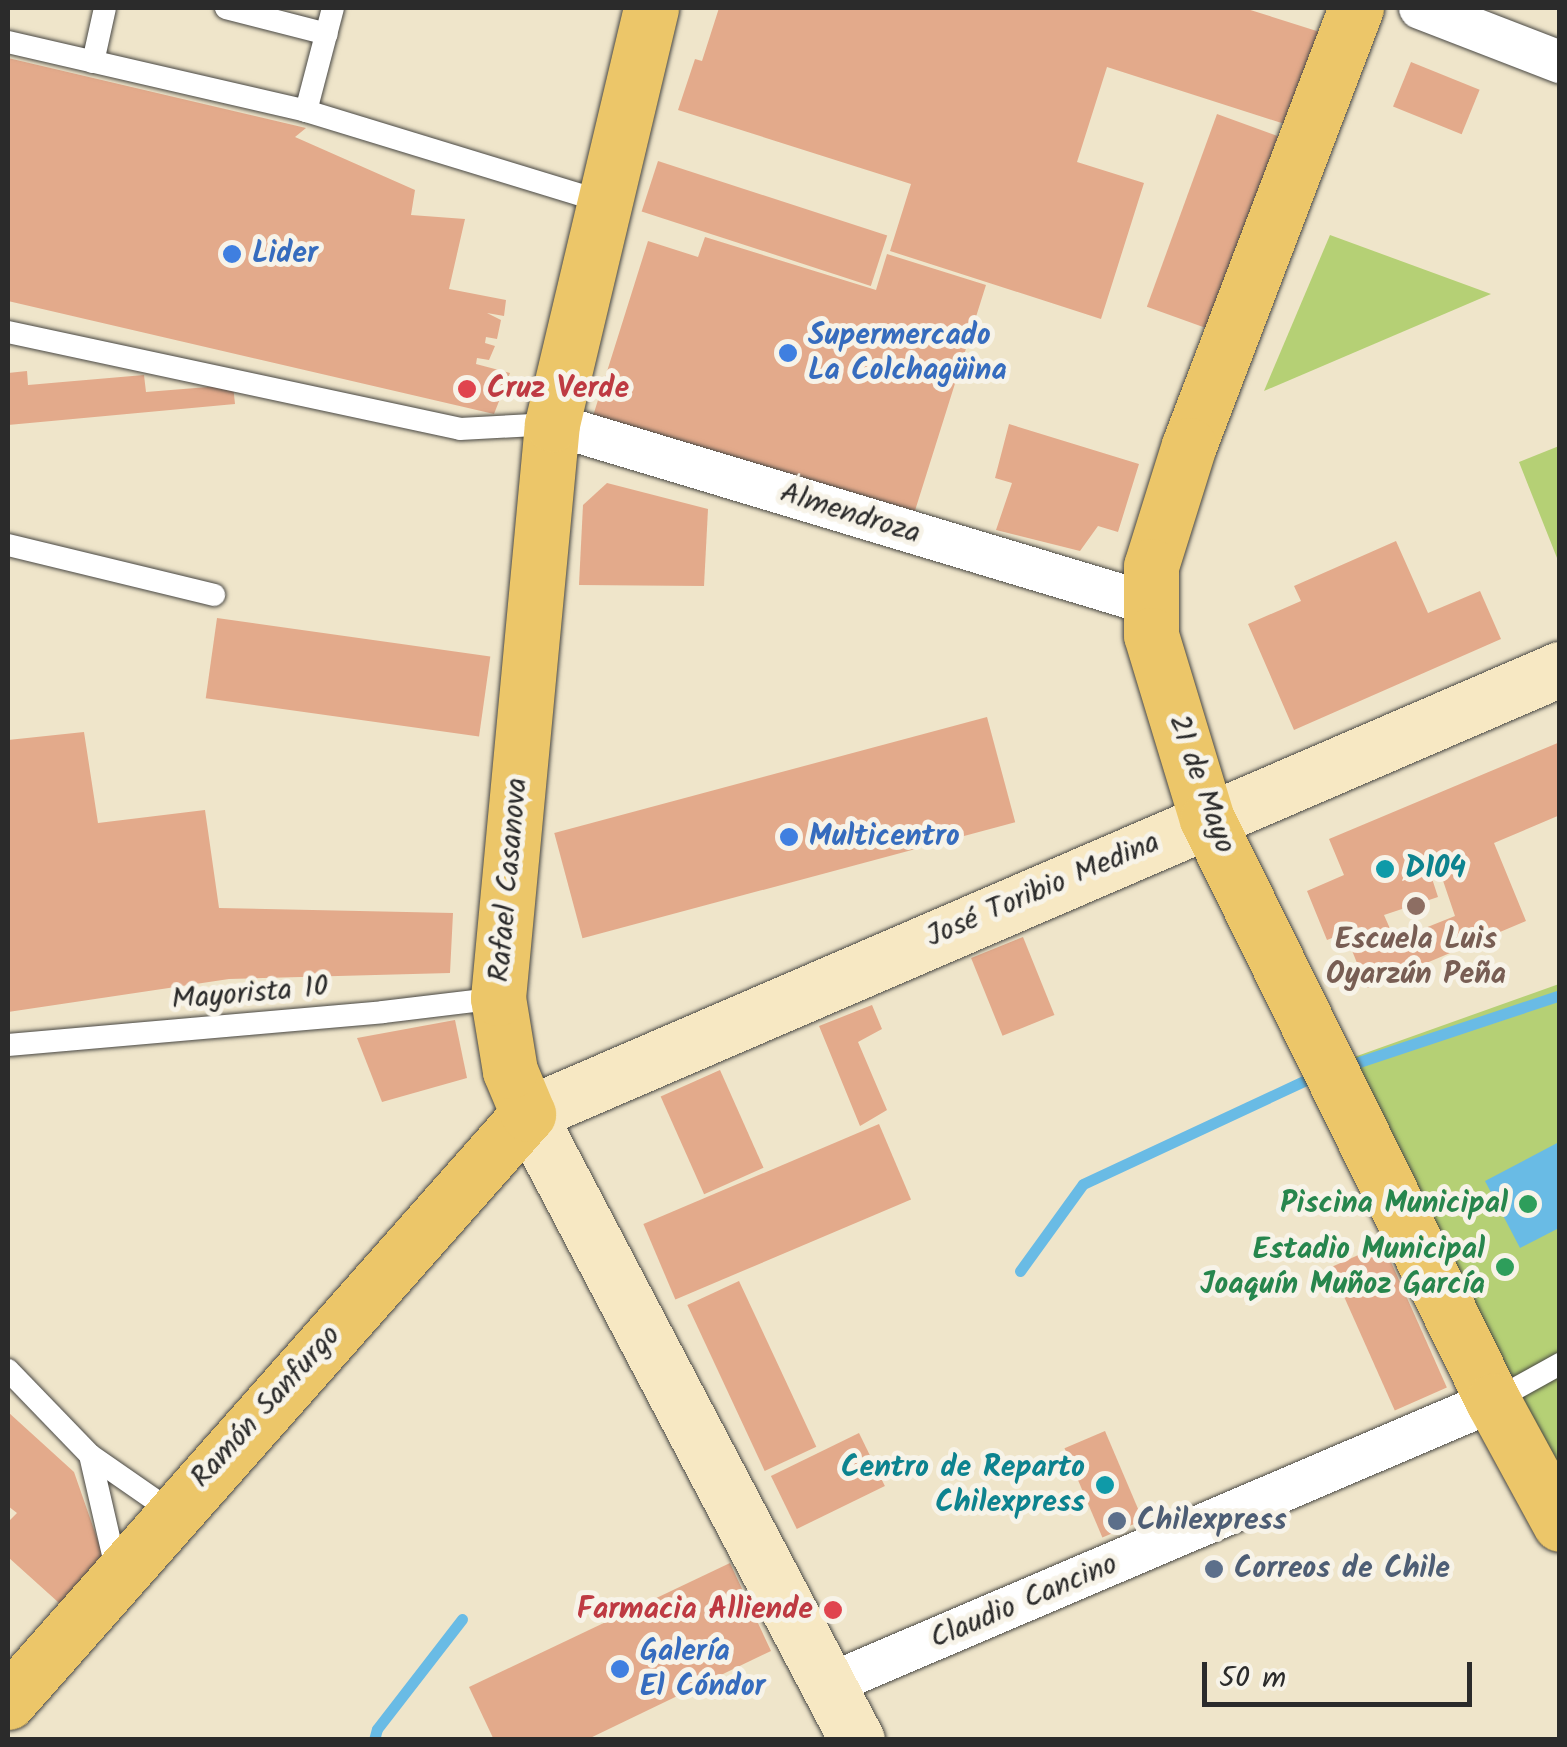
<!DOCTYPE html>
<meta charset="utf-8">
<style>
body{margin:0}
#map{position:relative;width:1567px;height:1747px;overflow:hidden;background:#efe5ca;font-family:Kalam,sans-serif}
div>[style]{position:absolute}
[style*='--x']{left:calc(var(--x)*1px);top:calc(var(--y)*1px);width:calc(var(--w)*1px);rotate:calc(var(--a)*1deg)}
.green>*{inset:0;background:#b5d075}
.water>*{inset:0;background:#69bbe5}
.stream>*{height:11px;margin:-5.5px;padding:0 5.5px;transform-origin:5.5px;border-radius:5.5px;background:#69bbe5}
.building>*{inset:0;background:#e3aa8b;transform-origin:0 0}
.roads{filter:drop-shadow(0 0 2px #484743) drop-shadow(0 0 2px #484743)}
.lane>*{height:22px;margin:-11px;padding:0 11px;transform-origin:11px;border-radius:11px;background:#fff}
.street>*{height:42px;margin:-21px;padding:0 21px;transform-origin:21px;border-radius:21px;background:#fff}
.secondary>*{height:55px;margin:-27.5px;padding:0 27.5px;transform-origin:27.5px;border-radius:27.5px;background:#f7e8c3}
.primary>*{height:55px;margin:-27.5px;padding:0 27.5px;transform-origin:27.5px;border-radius:27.5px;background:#ecc669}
.dots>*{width:28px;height:28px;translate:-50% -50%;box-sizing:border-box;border:5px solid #f7f3e8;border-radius:50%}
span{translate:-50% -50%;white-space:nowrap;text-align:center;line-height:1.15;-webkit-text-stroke:10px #f7f3e8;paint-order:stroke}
.shop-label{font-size:30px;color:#366cbe;font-weight:700}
.left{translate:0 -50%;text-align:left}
.health-label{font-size:30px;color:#be3a42;font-weight:700}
.right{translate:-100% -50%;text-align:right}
.street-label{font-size:30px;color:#2b2b2b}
.culture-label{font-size:30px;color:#0d838f;font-weight:700}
.education-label{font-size:30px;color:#785e54;font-weight:700}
.leisure-label{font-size:30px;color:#27864d;font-weight:700}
.service-label{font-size:30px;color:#4e5e75;font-weight:700}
.frame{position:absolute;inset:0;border:10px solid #2b2b2b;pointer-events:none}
.scale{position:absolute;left:1202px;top:1662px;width:270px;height:45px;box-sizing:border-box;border:5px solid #2b2b2b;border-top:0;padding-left:12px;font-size:30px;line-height:35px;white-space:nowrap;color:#2b2b2b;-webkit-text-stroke:8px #f7f3e8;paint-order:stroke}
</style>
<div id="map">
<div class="green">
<div style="clip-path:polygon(1330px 235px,1491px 294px,1264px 391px)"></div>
<div style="clip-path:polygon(1559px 446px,1559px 563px,1519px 462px)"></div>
<div style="clip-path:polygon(1559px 984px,1559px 1474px,1343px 1061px)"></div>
</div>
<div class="water">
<div style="clip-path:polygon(1559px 1142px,1559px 1228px,1520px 1248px,1485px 1181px)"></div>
</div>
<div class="stream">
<div style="--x:1347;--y:1066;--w:225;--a:-18.4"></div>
<div style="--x:1020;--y:1271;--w:107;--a:-54.1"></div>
<div style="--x:1083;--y:1184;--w:246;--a:-25"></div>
<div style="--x:374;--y:1740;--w:11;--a:-75"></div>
<div style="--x:377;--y:1729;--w:139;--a:-52.3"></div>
</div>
<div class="building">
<div style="clip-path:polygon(719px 8px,1244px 8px,1323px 33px,1294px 127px,1107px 67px,1077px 162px,1144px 183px,1101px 319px,890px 251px,911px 184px,678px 110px,695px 59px,702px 61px)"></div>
<div style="clip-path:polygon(8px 58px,306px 128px,295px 137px,415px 190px,411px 215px,465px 219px,449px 289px,506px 300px,504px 316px,487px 313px,501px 320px,497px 339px,486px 337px,485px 343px,495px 346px,489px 360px,477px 358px,476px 364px,510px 373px,494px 414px,8px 301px)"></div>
<div style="left:1411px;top:62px;width:74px;height:48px;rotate:22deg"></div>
<div style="left:1217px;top:114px;width:65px;height:205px;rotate:20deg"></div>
<div style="left:658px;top:161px;width:241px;height:53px;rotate:18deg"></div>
<div style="clip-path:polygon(705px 237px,876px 290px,887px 254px,986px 285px,913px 517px,593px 416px,648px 241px,698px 257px)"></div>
<div style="clip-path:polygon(27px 371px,28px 385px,144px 375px,146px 392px,233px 385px,235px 404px,8px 425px,8px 373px)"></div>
<div style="clip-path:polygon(1009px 424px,1139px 464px,1118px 532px,1098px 526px,1080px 551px,996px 530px,1012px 483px,995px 478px)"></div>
<div style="clip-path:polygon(607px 483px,708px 509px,704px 586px,579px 585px,583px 505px)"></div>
<div style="clip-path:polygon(1396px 541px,1428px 613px,1480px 591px,1501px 639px,1294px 730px,1248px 624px,1301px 601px,1294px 586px)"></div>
<div style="left:217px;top:618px;width:276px;height:81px;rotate:8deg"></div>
<div style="left:987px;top:717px;width:109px;height:448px;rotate:75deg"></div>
<div style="clip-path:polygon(84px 732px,98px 823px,205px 810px,219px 908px,453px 913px,450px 973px,229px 979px,8px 1012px,8px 740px)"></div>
<div style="clip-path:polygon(evenodd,1560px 742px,1560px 815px,1494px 843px,1526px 921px,1367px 988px,1345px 933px,1327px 940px,1307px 891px,1344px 875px,1329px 839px,1560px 742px,1436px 860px,1455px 916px,1395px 940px,1384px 915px,1438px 897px,1427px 863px,1436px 860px)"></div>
<div style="left:1023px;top:937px;width:84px;height:56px;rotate:68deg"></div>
<div style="clip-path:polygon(872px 1005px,882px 1029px,858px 1042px,887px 1110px,860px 1126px,819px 1026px)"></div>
<div style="clip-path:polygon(455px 1020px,467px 1078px,382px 1102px,357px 1038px)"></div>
<div style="left:720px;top:1070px;width:107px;height:65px;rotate:66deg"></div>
<div style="left:879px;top:1124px;width:82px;height:256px;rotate:67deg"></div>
<div style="left:1383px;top:1244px;width:157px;height:57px;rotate:66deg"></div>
<div style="left:739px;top:1281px;width:183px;height:57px;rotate:65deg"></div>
<div style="clip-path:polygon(8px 1412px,74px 1472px,106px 1564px,68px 1611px,8px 1557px,8px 1522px,17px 1513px,8px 1506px)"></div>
<div style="left:1105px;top:1431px;width:97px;height:44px;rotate:67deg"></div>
<div style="left:859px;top:1433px;width:59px;height:98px;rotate:64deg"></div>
<div style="clip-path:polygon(730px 1563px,771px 1651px,586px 1740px,494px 1740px,469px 1687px)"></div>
</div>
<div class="roads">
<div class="lane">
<div style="--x:226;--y:8;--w:104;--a:14.4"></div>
<div style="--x:8;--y:42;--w:306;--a:13"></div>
<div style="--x:306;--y:111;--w:314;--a:17"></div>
<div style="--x:93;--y:62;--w:55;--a:-77.5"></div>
<div style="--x:306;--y:111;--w:106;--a:-75.3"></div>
<div style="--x:8;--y:332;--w:462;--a:12.1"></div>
<div style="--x:460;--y:429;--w:92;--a:-3.1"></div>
<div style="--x:8;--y:545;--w:212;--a:13.6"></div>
<div style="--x:8;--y:1045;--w:376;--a:-5"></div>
<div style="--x:383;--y:1012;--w:116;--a:-6.9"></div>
<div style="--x:8;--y:1370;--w:118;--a:46"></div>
<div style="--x:90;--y:1455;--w:120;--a:77"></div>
<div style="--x:1493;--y:1401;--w:77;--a:-28.9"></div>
<div style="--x:90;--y:1455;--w:100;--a:34.8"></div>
</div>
<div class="street">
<div style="--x:1420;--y:8;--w:150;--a:21.1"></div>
<div style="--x:552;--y:424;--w:621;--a:16.74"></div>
<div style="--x:830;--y:1684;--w:721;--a:-23.12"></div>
</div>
<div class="secondary">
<div style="--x:857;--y:1740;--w:707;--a:-117.72"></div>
<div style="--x:528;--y:1114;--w:1124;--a:-23.33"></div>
</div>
<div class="primary">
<div style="--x:1356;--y:8;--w:468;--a:110.9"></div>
<div style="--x:1189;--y:445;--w:127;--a:107.4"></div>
<div style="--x:1151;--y:566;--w:69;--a:90"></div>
<div style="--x:1151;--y:635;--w:192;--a:73.1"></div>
<div style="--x:1207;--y:819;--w:648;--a:63.83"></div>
<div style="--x:1493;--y:1401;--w:140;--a:61.4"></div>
<div style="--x:8;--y:1702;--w:785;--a:-48.51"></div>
<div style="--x:528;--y:1114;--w:47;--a:-112.7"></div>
<div style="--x:510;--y:1071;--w:74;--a:-99.3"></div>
<div style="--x:498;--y:998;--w:577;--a:-84.63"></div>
<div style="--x:552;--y:424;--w:428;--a:-76.6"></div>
</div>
</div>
<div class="dots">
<div style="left:232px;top:254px;background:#3f7fe0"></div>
<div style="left:788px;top:353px;background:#3f7fe0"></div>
<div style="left:467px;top:389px;background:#e0444e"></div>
<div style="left:789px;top:837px;background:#3f7fe0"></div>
<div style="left:1385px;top:869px;background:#0f9aa8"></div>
<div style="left:1416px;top:906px;background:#8d6e63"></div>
<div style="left:1528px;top:1204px;background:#2e9e5b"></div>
<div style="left:1505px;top:1267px;background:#2e9e5b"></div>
<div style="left:1105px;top:1485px;background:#0f9aa8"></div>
<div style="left:1117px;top:1521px;background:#5c6f8a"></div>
<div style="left:1214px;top:1569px;background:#5c6f8a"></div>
<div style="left:833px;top:1610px;background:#e0444e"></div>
<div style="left:620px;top:1669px;background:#3f7fe0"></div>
</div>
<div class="shop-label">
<span class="left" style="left:252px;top:254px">Lider</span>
<span class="left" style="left:808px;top:353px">Supermercado<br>La Colchagüina</span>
<span class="left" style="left:809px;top:837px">Multicentro</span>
<span class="left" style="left:640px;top:1669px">Galería<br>El Cóndor</span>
</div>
<div class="health-label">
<span class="left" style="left:487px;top:389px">Cruz Verde</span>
<span class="right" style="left:813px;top:1610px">Farmacia Alliende</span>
</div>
<div class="street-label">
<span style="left:850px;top:514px;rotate:17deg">Almendroza</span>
<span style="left:1201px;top:784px;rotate:70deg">21 de Mayo</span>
<span style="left:509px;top:880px;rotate:-85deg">Rafael Casanova</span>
<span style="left:1043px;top:890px;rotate:-23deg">José Toribio Medina</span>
<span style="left:250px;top:994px;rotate:-5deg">Mayorista 10</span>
<span style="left:266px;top:1407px;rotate:-48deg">Ramón Sanfurgo</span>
<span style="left:1024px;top:1602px;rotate:-23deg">Claudio Cancino</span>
</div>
<div class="culture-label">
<span class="left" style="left:1405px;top:869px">D104</span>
<span class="right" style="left:1085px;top:1485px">Centro de Reparto<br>Chilexpress</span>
</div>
<div class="education-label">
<span style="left:1416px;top:957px">Escuela Luis<br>Oyarzún Peña</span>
</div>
<div class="leisure-label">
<span class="right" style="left:1508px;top:1204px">Piscina Municipal</span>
<span class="right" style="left:1485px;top:1267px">Estadio Municipal<br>Joaquín Muñoz García</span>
</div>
<div class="service-label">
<span class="left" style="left:1137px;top:1521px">Chilexpress</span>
<span class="left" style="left:1234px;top:1569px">Correos de Chile</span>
</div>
<div class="frame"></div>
<div class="scale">50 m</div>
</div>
